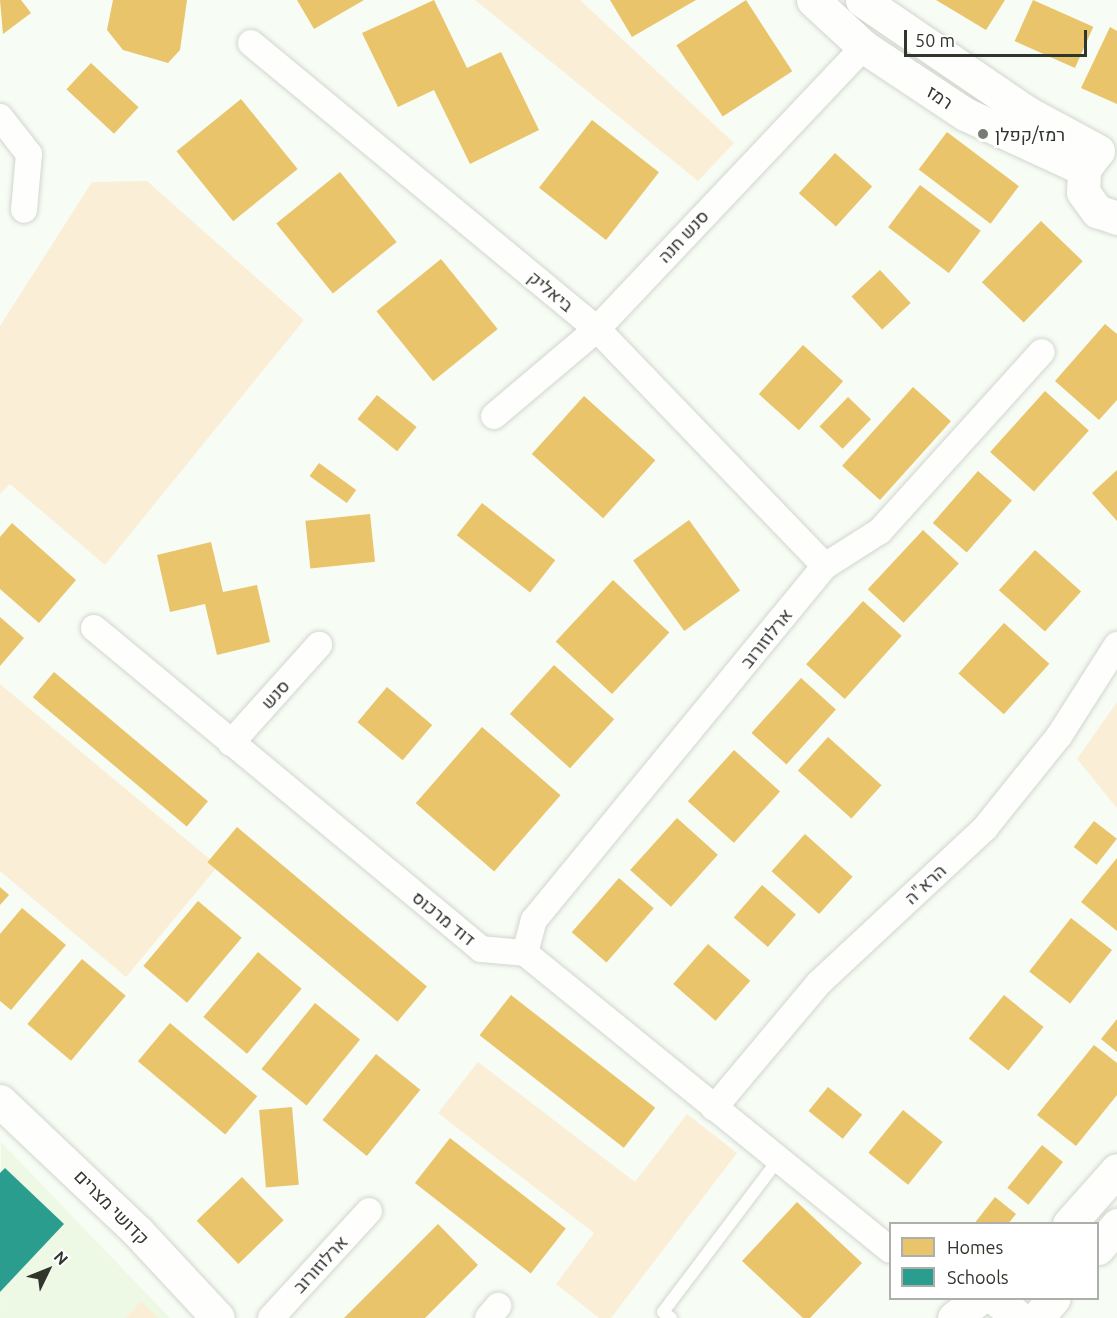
<!DOCTYPE html>
<meta charset="utf-8">
<style>
body{margin:0}
#map{position:relative;width:1117px;height:1318px;overflow:hidden;background:#f7fcf4;font-family:Ubuntu,Heebo,sans-serif}
div>[style]{position:absolute}
[style*='--x']{left:calc(var(--x)*1px);top:calc(var(--y)*1px);width:calc(var(--w)*1px);rotate:calc(var(--a)*1deg)}
.built>*{inset:0;background:#edf9e5}
.green>*{inset:0;background:#fbeed7}
.homes>*{inset:0;background:#e9c46a;transform-origin:0 0}
.schools>*{inset:0;background:#2a9d8f}
.roads{filter:drop-shadow(0 0 2px #d1d6ce) drop-shadow(0 0 2px #d1d6ce)}
.lane>*{height:12px;margin:-6px;padding:0 6px;transform-origin:6px;border-radius:6px;background:#fefffd}
.street>*{height:26px;margin:-13px;padding:0 13px;transform-origin:13px;border-radius:13px;background:#fefffd}
.secondary>*{height:33px;margin:-16.5px;padding:0 16.5px;transform-origin:16.5px;border-radius:16.5px;background:#fefffd}
.dots>*{width:16px;height:16px;translate:-50% -50%;box-sizing:border-box;border:3px solid #fff;border-radius:50%}
span{translate:-50% -50%;white-space:nowrap;text-align:center;line-height:1.15;-webkit-text-stroke:6px #fff;paint-order:stroke}
.street-label{font-size:18px;color:#31362d}
.poi-label{font-size:18px;color:#31362d}
.left{translate:0 -50%;text-align:left}
.legend{position:absolute;left:889px;top:1222px;width:210px;height:78px;box-sizing:border-box;background:#fff;border:2px solid #adafab;margin:0;padding:8px 10px;list-style:none;font-size:18px;color:#31362d}
.legend li{display:flex;align-items:center;gap:12px;height:30px}
.legend b{width:30px;border:2px solid #adafab}
.north{position:absolute;left:18px;top:1240px;width:60px;height:60px;-webkit-text-stroke:4px #fff;paint-order:stroke;rotate:47deg;font-size:16px;font-weight:700;line-height:24px;text-align:center;color:#31362d}
.north::after{content:'';display:block;margin:auto;width:21px;height:27px;background:#31362d;clip-path:polygon(50% 0,100% 100%,50% 72%,0 100%)}
.scale{position:absolute;left:904px;top:30px;width:183px;height:27px;box-sizing:border-box;border:3px solid #31362d;border-top:0;padding-left:8px;font-size:18px;line-height:21px;white-space:nowrap;color:#31362d;-webkit-text-stroke:4px #fff;paint-order:stroke}
</style>
<div id="map">
<div class="built">
<div style="clip-path:polygon(1px 1142px,170px 1318px,0 1318px)"></div>
</div>
<div class="green">
<div style="clip-path:polygon(475px 0,580px 0,734px 143px,698px 181px)"></div>
<div style="clip-path:polygon(147px 181px,304px 320px,105px 565px,10px 484px,0 494px,0 326px,92px 182px)"></div>
<div style="clip-path:polygon(0 684px,218px 866px,126px 977px,0 871px)"></div>
<div style="clip-path:polygon(1117px 702px,1117px 808px,1077px 759px)"></div>
<div style="clip-path:polygon(478px 1062px,635px 1182px,687px 1114px,737px 1153px,611px 1318px,599px 1318px,556px 1284px,594px 1233px,438px 1113px)"></div>
<div style="clip-path:polygon(141px 1301px,159px 1318px,126px 1318px)"></div>
</div>
<div class="homes">
<div style="clip-path:polygon(0 0,21px 0,31px 13px,3px 34px)"></div>
<div style="clip-path:polygon(113px 0,187px 0,180px 50px,168px 63px,123px 50px,107px 30px)"></div>
<div style="clip-path:polygon(297px 0,364px 0,314px 29px)"></div>
<div style="clip-path:polygon(434px 0,467px 68px,501px 52px,539px 130px,470px 164px,434px 90px,398px 107px,362px 33px)"></div>
<div style="clip-path:polygon(610px 0,696px 0,632px 37px)"></div>
<div style="left:746px;top:0;width:85px;height:83px;rotate:57deg"></div>
<div style="clip-path:polygon(936px 0,1005px 0,986px 30px)"></div>
<div style="left:1033px;top:0;width:66px;height:45px;rotate:24deg"></div>
<div style="clip-path:polygon(1110px 27px,1117px 31px,1117px 104px,1081px 88px)"></div>
<div style="left:91px;top:63px;width:65px;height:36px;rotate:43deg"></div>
<div style="left:241px;top:99px;width:90px;height:83px;rotate:51deg"></div>
<div style="left:592px;top:120px;width:85px;height:86px;rotate:38deg"></div>
<div style="left:947px;top:132px;width:90px;height:47px;rotate:37deg"></div>
<div style="left:835px;top:153px;width:50px;height:54px;rotate:42deg"></div>
<div style="left:340px;top:172px;width:90px;height:82px;rotate:51deg"></div>
<div style="left:920px;top:185px;width:76px;height:53px;rotate:37deg"></div>
<div style="left:1041px;top:221px;width:58px;height:85px;rotate:44deg"></div>
<div style="left:441px;top:259px;width:90px;height:83px;rotate:51deg"></div>
<div style="left:880px;top:270px;width:45px;height:39px;rotate:47deg"></div>
<div style="clip-path:polygon(1105px 324px,1117px 334px,1117px 400px,1099px 420px,1055px 381px)"></div>
<div style="left:803px;top:345px;width:54px;height:66px;rotate:42deg"></div>
<div style="left:913px;top:387px;width:51px;height:106px;rotate:42deg"></div>
<div style="left:1045px;top:391px;width:59px;height:82px;rotate:42deg"></div>
<div style="left:377px;top:395px;width:51px;height:31px;rotate:39deg"></div>
<div style="left:584px;top:396px;width:96px;height:78px;rotate:42deg"></div>
<div style="left:848px;top:397px;width:32px;height:41px;rotate:44deg"></div>
<div style="left:319px;top:463px;width:46px;height:16px;rotate:36deg"></div>
<div style="clip-path:polygon(1117px 470px,1117px 521px,1092px 493px)"></div>
<div style="left:978px;top:471px;width:45px;height:69px;rotate:41deg"></div>
<div style="left:482px;top:503px;width:93px;height:41px;rotate:38deg"></div>
<div style="left:370px;top:514px;width:48px;height:65px;rotate:84deg"></div>
<div style="left:689px;top:520px;width:87px;height:69px;rotate:54deg"></div>
<div style="clip-path:polygon(12px 523px,76px 580px,39px 623px,0 589px,0 537px)"></div>
<div style="left:923px;top:530px;width:49px;height:81px;rotate:43deg"></div>
<div style="clip-path:polygon(211px 542px,223px 592px,257px 585px,270px 642px,217px 655px,205px 604px,170px 612px,157px 555px)"></div>
<div style="left:1035px;top:550px;width:62px;height:54px;rotate:42deg"></div>
<div style="left:613px;top:580px;width:77px;height:84px;rotate:43deg"></div>
<div style="left:863px;top:601px;width:52px;height:85px;rotate:42deg"></div>
<div style="clip-path:polygon(0 617px,24px 638px,0 666px)"></div>
<div style="left:1004px;top:623px;width:61px;height:68px;rotate:42deg"></div>
<div style="left:554px;top:665px;width:81px;height:66px;rotate:42deg"></div>
<div style="left:54px;top:672px;width:201px;height:33px;rotate:40deg"></div>
<div style="left:801px;top:678px;width:47px;height:74px;rotate:42deg"></div>
<div style="left:387px;top:687px;width:59px;height:46px;rotate:40deg"></div>
<div style="left:482px;top:727px;width:104px;height:101px;rotate:41deg"></div>
<div style="left:828px;top:737px;width:72px;height:45px;rotate:42deg"></div>
<div style="left:734px;top:750px;width:62px;height:69px;rotate:42deg"></div>
<div style="left:677px;top:818px;width:55px;height:70px;rotate:42deg"></div>
<div style="left:1094px;top:821px;width:29px;height:33px;rotate:38deg"></div>
<div style="left:237px;top:827px;width:248px;height:46px;rotate:40deg"></div>
<div style="left:805px;top:834px;width:64px;height:50px;rotate:42deg"></div>
<div style="clip-path:polygon(1117px 858px,1117px 931px,1081px 902px)"></div>
<div style="left:619px;top:878px;width:46px;height:72px;rotate:41deg"></div>
<div style="left:762px;top:885px;width:45px;height:43px;rotate:41deg"></div>
<div style="clip-path:polygon(0 887px,9px 895px,0 905px)"></div>
<div style="left:198px;top:901px;width:57px;height:85px;rotate:40deg"></div>
<div style="clip-path:polygon(22px 908px,66px 945px,11px 1010px,0 1001px,0 934px)"></div>
<div style="left:1071px;top:918px;width:52px;height:68px;rotate:38deg"></div>
<div style="left:708px;top:944px;width:56px;height:53px;rotate:41deg"></div>
<div style="left:258px;top:952px;width:57px;height:85px;rotate:40deg"></div>
<div style="left:82px;top:959px;width:57px;height:85px;rotate:40deg"></div>
<div style="left:511px;top:995px;width:183px;height:51px;rotate:38deg"></div>
<div style="left:1004px;top:995px;width:51px;height:56px;rotate:39deg"></div>
<div style="left:315px;top:1003px;width:58px;height:85px;rotate:39deg"></div>
<div style="clip-path:polygon(1117px 1019px,1117px 1052px,1101px 1039px)"></div>
<div style="left:170px;top:1023px;width:114px;height:50px;rotate:40deg"></div>
<div style="clip-path:polygon(1094px 1045px,1117px 1063px,1117px 1095px,1076px 1146px,1037px 1115px)"></div>
<div style="left:376px;top:1054px;width:57px;height:85px;rotate:39deg"></div>
<div style="left:828px;top:1087px;width:44px;height:31px;rotate:39deg"></div>
<div style="left:292px;top:1107px;width:78px;height:33px;rotate:85deg"></div>
<div style="left:903px;top:1110px;width:51px;height:55px;rotate:39deg"></div>
<div style="left:450px;top:1138px;width:147px;height:57px;rotate:38deg"></div>
<div style="left:1042px;top:1145px;width:27px;height:55px;rotate:39deg"></div>
<div style="left:242px;top:1177px;width:60px;height:63px;rotate:46deg"></div>
<div style="clip-path:polygon(995px 1197px,1016px 1214px,1008px 1224px,974px 1224px)"></div>
<div style="clip-path:polygon(797px 1202px,862px 1263px,810px 1318px,803px 1318px,742px 1261px)"></div>
<div style="clip-path:polygon(438px 1224px,478px 1265px,425px 1318px,344px 1318px)"></div>
</div>
<div class="schools">
<div style="clip-path:polygon(5px 1168px,64px 1224px,0 1292px,0 1173px)"></div>
</div>
<div class="roads">
<div class="lane">
<div style="--x:671;--y:1318;--w:10;--a:-143"></div>
<div style="--x:663;--y:1312;--w:191;--a:-52.9"></div>
</div>
<div class="street">
<div style="--x:251;--y:43;--w:449;--a:39.6"></div>
<div style="--x:597;--y:329;--w:329;--a:46.1"></div>
<div style="--x:0;--y:117;--w:47;--a:51.9"></div>
<div style="--x:29;--y:154;--w:56;--a:95.1"></div>
<div style="--x:494;--y:416;--w:135;--a:-40.2"></div>
<div style="--x:597;--y:329;--w:388;--a:-46.6"></div>
<div style="--x:94;--y:628;--w:503;--a:39.67"></div>
<div style="--x:481;--y:949;--w:44;--a:5.2"></div>
<div style="--x:525;--y:953;--w:471;--a:39.1"></div>
<div style="--x:231;--y:743;--w:132;--a:-48.1"></div>
<div style="--x:525;--y:953;--w:34;--a:-75"></div>
<div style="--x:534;--y:920;--w:458;--a:-50.6"></div>
<div style="--x:825;--y:566;--w:65;--a:-32.5"></div>
<div style="--x:880;--y:531;--w:241;--a:-47.9"></div>
<div style="--x:714;--y:1108;--w:163;--a:-50"></div>
<div style="--x:819;--y:983;--w:227;--a:-43"></div>
<div style="--x:985;--y:828;--w:118;--a:-51.2"></div>
<div style="--x:1059;--y:736;--w:108;--a:-57.5"></div>
<div style="--x:271;--y:1318;--w:145;--a:-47.5"></div>
<div style="--x:488;--y:1318;--w:16;--a:-50"></div>
</div>
<div class="secondary">
<div style="--x:813;--y:0;--w:69;--a:42.7"></div>
<div style="--x:864;--y:47;--w:121;--a:33.6"></div>
<div style="--x:965;--y:114;--w:131;--a:24.8"></div>
<div style="--x:862;--y:0;--w:199;--a:34.3"></div>
<div style="--x:1026;--y:112;--w:82;--a:28.4"></div>
<div style="--x:1096;--y:153;--w:20;--a:127"></div>
<div style="--x:1084;--y:169;--w:23;--a:92"></div>
<div style="--x:1083;--y:192;--w:24;--a:54"></div>
<div style="--x:1097;--y:211;--w:21;--a:19"></div>
<div style="--x:0;--y:1101;--w:190;--a:43.5"></div>
<div style="--x:138;--y:1232;--w:117;--a:47.1"></div>
<div style="--x:1069;--y:1224;--w:72;--a:-48.4"></div>
<div style="--x:1098;--y:1248;--w:30;--a:-50"></div>
<div style="--x:995;--y:1298;--w:31;--a:40"></div>
<div style="--x:954;--y:1318;--w:33;--a:-38"></div>
<div style="--x:1037;--y:1318;--w:26;--a:-50"></div>
</div>
</div>
<div class="dots">
<div style="left:983px;top:134px;background:#767b73"></div>
</div>
<div class="street-label">
<span style="left:940px;top:97px;rotate:34deg">רמז</span>
<span style="left:683px;top:236px;rotate:-47deg">סנש חנה</span>
<span style="left:551px;top:291px;rotate:40deg">ביאליק</span>
<span style="left:766px;top:638px;rotate:-51deg">ארלוזורוב</span>
<span style="left:275px;top:694px;rotate:-48deg">סנש</span>
<span style="left:925px;top:884px;rotate:-43deg">הרא"ה</span>
<span style="left:444px;top:918px;rotate:39deg">דוד מרכוס</span>
<span style="left:112px;top:1207px;rotate:45deg">קדושי מצרים</span>
<span style="left:320px;top:1264px;rotate:-47deg">ארלוזורוב</span>
</div>
<div class="poi-label">
<span class="left" style="left:995px;top:134px">רמז/קפלן</span>
</div>
<ul class="legend">
<li><b style="height:16px;background:#e9c46a"></b>Homes</li>
<li><b style="height:16px;background:#2a9d8f"></b>Schools</li>
</ul>
<div class="north">N</div>
<div class="scale">50 m</div>
</div>
